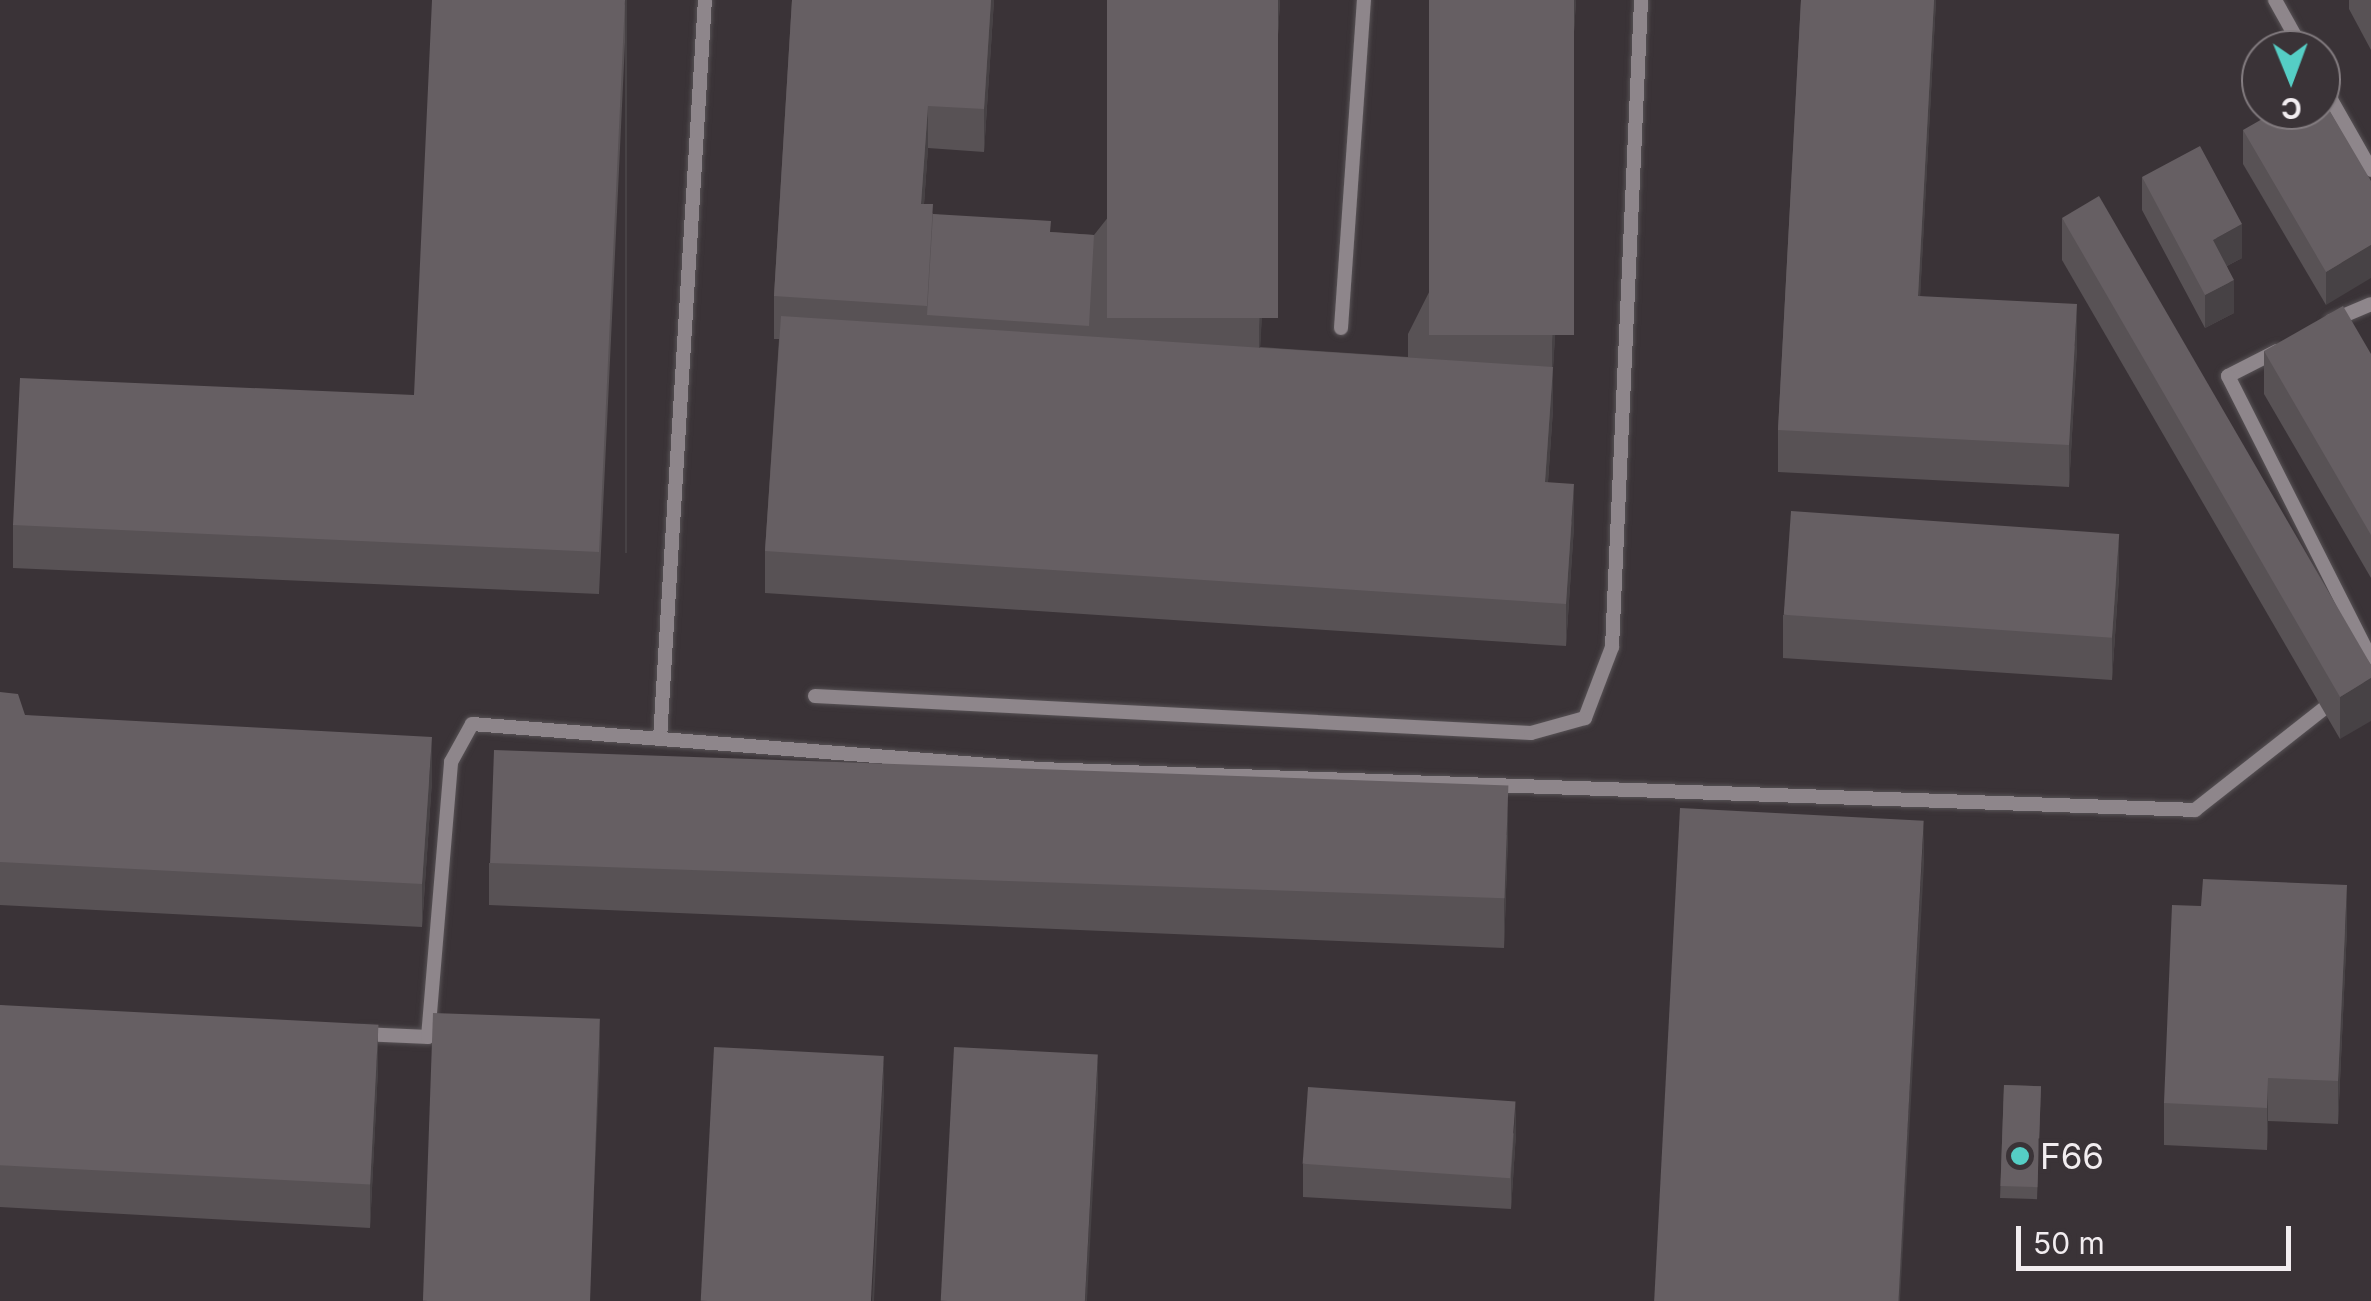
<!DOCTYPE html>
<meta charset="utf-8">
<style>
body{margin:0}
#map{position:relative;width:2371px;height:1301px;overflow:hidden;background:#3a3337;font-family:Inter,sans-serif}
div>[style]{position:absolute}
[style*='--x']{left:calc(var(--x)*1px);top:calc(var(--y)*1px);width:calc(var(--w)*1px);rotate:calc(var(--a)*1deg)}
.roads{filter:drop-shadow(0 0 2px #575255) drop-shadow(0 0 2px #575255)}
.service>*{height:14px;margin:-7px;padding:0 7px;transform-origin:7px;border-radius:7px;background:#8e868b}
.wall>*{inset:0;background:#585255;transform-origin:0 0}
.shaded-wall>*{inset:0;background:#474245;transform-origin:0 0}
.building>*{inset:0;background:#665f63;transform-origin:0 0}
.dots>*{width:28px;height:28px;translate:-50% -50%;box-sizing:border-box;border:5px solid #3a3337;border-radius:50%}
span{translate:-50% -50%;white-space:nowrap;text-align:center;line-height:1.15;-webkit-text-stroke:9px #3a3337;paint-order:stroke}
.poi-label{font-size:35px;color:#f2edf0}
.left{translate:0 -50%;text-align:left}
.north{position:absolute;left:2241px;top:30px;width:100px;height:100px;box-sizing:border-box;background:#3a3337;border:2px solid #847d81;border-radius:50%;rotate:179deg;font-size:28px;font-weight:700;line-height:40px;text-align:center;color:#f2edf0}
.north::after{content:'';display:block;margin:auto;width:35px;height:45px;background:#55cec5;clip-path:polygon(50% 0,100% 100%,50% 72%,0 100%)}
.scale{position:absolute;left:2016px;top:1226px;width:275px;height:45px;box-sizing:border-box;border:5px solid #f2edf0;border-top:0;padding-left:12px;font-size:30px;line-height:35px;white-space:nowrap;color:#f2edf0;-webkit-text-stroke:8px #3a3337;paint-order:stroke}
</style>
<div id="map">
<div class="roads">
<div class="service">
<div style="--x:2275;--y:0;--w:57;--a:60.8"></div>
<div style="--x:2321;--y:82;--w:101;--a:60.4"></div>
<div style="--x:2331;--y:321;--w:43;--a:-23"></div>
<div style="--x:1341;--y:328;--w:329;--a:-86"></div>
<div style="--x:2277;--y:351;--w:55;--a:153"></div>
<div style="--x:2228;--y:376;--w:317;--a:63.2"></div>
<div style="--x:815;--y:696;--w:717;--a:2.96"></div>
<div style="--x:1531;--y:733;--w:56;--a:-15.5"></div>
<div style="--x:1585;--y:718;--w:76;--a:-69.2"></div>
<div style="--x:1612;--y:647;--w:648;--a:-87.43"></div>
<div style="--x:660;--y:739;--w:740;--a:-86.52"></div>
<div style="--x:362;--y:1034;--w:66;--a:2.6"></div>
<div style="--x:428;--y:1037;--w:276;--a:-85.2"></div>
<div style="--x:451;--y:762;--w:43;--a:-61.1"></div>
<div style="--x:472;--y:724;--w:570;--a:4.53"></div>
<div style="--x:1040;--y:769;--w:1156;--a:2.03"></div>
<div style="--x:2195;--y:810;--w:178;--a:-38.2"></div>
</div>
</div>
<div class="wall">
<div style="clip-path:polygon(627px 0,599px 594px,13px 568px,13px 525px,414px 395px)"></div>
<div style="clip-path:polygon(792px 0,994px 0,984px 152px,928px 148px,924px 204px,933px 214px,1051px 232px,1094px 235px,1280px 0,1260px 347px,1408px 357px,1408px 334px,1576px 0,1553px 367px,1553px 409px,1548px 482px,1574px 526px,1566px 646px,765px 593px,765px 551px,779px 339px,774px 339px,774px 296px)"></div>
<div style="clip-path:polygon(1801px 0,1936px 0,1920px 296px,2077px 347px,2069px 487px,1778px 472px,1778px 430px)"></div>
<div style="clip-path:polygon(2349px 0,2371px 0,2371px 50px,2349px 9px)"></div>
<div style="clip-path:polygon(2243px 130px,2371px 181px,2326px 305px,2243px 164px)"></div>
<div style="clip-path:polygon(2142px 177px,2242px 258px,2227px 266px,2234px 313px,2205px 328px,2142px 210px)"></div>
<div style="clip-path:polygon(2062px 218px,2371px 665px,2340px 739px,2062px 260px)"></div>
<div style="clip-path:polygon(2264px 351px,2371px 354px,2371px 578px,2264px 394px)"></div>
<div style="clip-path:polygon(2119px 576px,2112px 680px,1783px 658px,1783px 615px)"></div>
<div style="clip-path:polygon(0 692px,25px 715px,432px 780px,422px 927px,0 905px)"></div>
<div style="clip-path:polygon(1508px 835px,1504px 948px,489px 905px,489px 863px)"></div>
<div style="clip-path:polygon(2347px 928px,2338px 1124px,2268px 1121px,2267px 1150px,2164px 1145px,2164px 1103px)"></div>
<div style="clip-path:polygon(0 1005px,378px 1068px,370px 1228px,0 1207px)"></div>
<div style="left:2004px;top:1085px;width:37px;height:113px;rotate:2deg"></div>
<div style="clip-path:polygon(1516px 1133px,1511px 1209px,1303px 1197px,1303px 1164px)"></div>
</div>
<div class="shaded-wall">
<div style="left:625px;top:0;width:2px;height:553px"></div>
<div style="clip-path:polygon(991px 0,994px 0,984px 152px,984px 109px)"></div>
<div style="clip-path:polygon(1278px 0,1280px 0,1259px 369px,1259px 327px)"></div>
<div style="clip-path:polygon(1574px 0,1576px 0,1552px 386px,1552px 343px)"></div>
<div style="clip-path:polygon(1934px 0,1936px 0,1918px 338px,1918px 296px)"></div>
<div style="clip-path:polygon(928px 106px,928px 148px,921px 246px,921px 204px)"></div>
<div style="clip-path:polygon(2242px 224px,2242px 258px,2213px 273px,2213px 240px)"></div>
<div style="clip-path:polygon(2371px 245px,2371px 278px,2326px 305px,2326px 272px)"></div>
<div style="clip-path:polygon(2234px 280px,2234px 313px,2205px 328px,2205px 295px)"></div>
<div style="clip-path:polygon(2077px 304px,2077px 347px,2069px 487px,2069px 445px)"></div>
<div style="clip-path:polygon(1553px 367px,1553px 409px,1545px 524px,1545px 482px)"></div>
<div style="clip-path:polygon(1574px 484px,1574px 526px,1566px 646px,1566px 604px)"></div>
<div style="clip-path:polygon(2119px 533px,2119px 576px,2112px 680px,2112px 637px)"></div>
<div style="clip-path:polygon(2371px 678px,2371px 721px,2340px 739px,2340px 697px)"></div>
<div style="clip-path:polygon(432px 737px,432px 780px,422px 927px,422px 884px)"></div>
<div style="clip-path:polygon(1508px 792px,1508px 835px,1504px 948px,1504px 905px)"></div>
<div style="clip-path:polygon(1924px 822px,1924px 864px,1900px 1301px,1898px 1301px)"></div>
<div style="clip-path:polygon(2347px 885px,2347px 928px,2338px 1124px,2338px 1081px)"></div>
<div style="clip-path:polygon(600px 1020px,600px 1063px,589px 1301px,588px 1301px)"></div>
<div style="clip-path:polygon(378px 1026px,378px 1068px,370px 1228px,370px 1185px)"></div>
<div style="clip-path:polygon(1098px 1054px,1098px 1096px,1087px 1301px,1085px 1301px)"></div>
<div style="clip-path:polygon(884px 1055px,884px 1098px,874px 1301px,872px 1301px)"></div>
<div style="clip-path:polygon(2268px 1078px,2268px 1121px,2267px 1150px,2267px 1108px)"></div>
<div style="clip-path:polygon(1516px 1100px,1516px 1133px,1511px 1209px,1511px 1176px)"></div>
</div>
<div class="building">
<div style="clip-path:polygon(432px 0,625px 0,599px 552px,13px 525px,20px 378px,414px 395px)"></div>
<div style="clip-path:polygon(792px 0,991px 0,984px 109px,928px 106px,921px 204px,933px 204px,927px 306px,774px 296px)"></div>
<div style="left:1107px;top:0;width:171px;height:318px"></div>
<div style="left:1429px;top:0;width:145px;height:335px"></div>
<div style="clip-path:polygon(1801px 0,1934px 0,1918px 296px,2077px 304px,2069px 445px,1778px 430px)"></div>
<div style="clip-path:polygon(2321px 96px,2371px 181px,2371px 245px,2326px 272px,2243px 130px,2278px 110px,2321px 110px)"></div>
<div style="clip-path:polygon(2200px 146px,2242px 224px,2213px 240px,2234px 280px,2205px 295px,2142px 177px)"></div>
<div style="clip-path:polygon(2099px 196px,2371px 665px,2371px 678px,2340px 697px,2062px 218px)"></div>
<div style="clip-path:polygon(933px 214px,1051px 221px,1050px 232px,1094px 235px,1089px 326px,927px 315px)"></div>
<div style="clip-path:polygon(2343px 306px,2371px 354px,2371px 535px,2264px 351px)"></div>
<div style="clip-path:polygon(781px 316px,1553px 367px,1545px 482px,1574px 484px,1566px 604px,765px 551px)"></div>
<div style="left:1791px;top:511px;width:329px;height:104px;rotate:4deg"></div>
<div style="clip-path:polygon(0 692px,18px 694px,25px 715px,432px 737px,422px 884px,0 862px)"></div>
<div style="left:494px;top:750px;width:1015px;height:113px;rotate:2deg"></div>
<div style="left:1680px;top:808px;width:244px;height:494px;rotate:3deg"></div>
<div style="clip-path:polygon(2203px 879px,2347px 885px,2338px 1081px,2268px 1078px,2267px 1108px,2164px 1103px,2172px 905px,2201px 906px)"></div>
<div style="left:0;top:1005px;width:379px;height:160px;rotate:3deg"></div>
<div style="left:433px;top:1013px;width:167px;height:288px;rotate:2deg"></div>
<div style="left:714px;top:1047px;width:170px;height:254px;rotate:3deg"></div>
<div style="left:954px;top:1047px;width:144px;height:254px;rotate:3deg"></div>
<div style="left:2004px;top:1085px;width:37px;height:101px;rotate:2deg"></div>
<div style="left:1308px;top:1087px;width:208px;height:77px;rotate:4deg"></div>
</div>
<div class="dots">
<div style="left:2020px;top:1156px;background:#55cec5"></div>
</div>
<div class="poi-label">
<span class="left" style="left:2040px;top:1156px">F66</span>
</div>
<div class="north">С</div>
<div class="scale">50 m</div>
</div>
